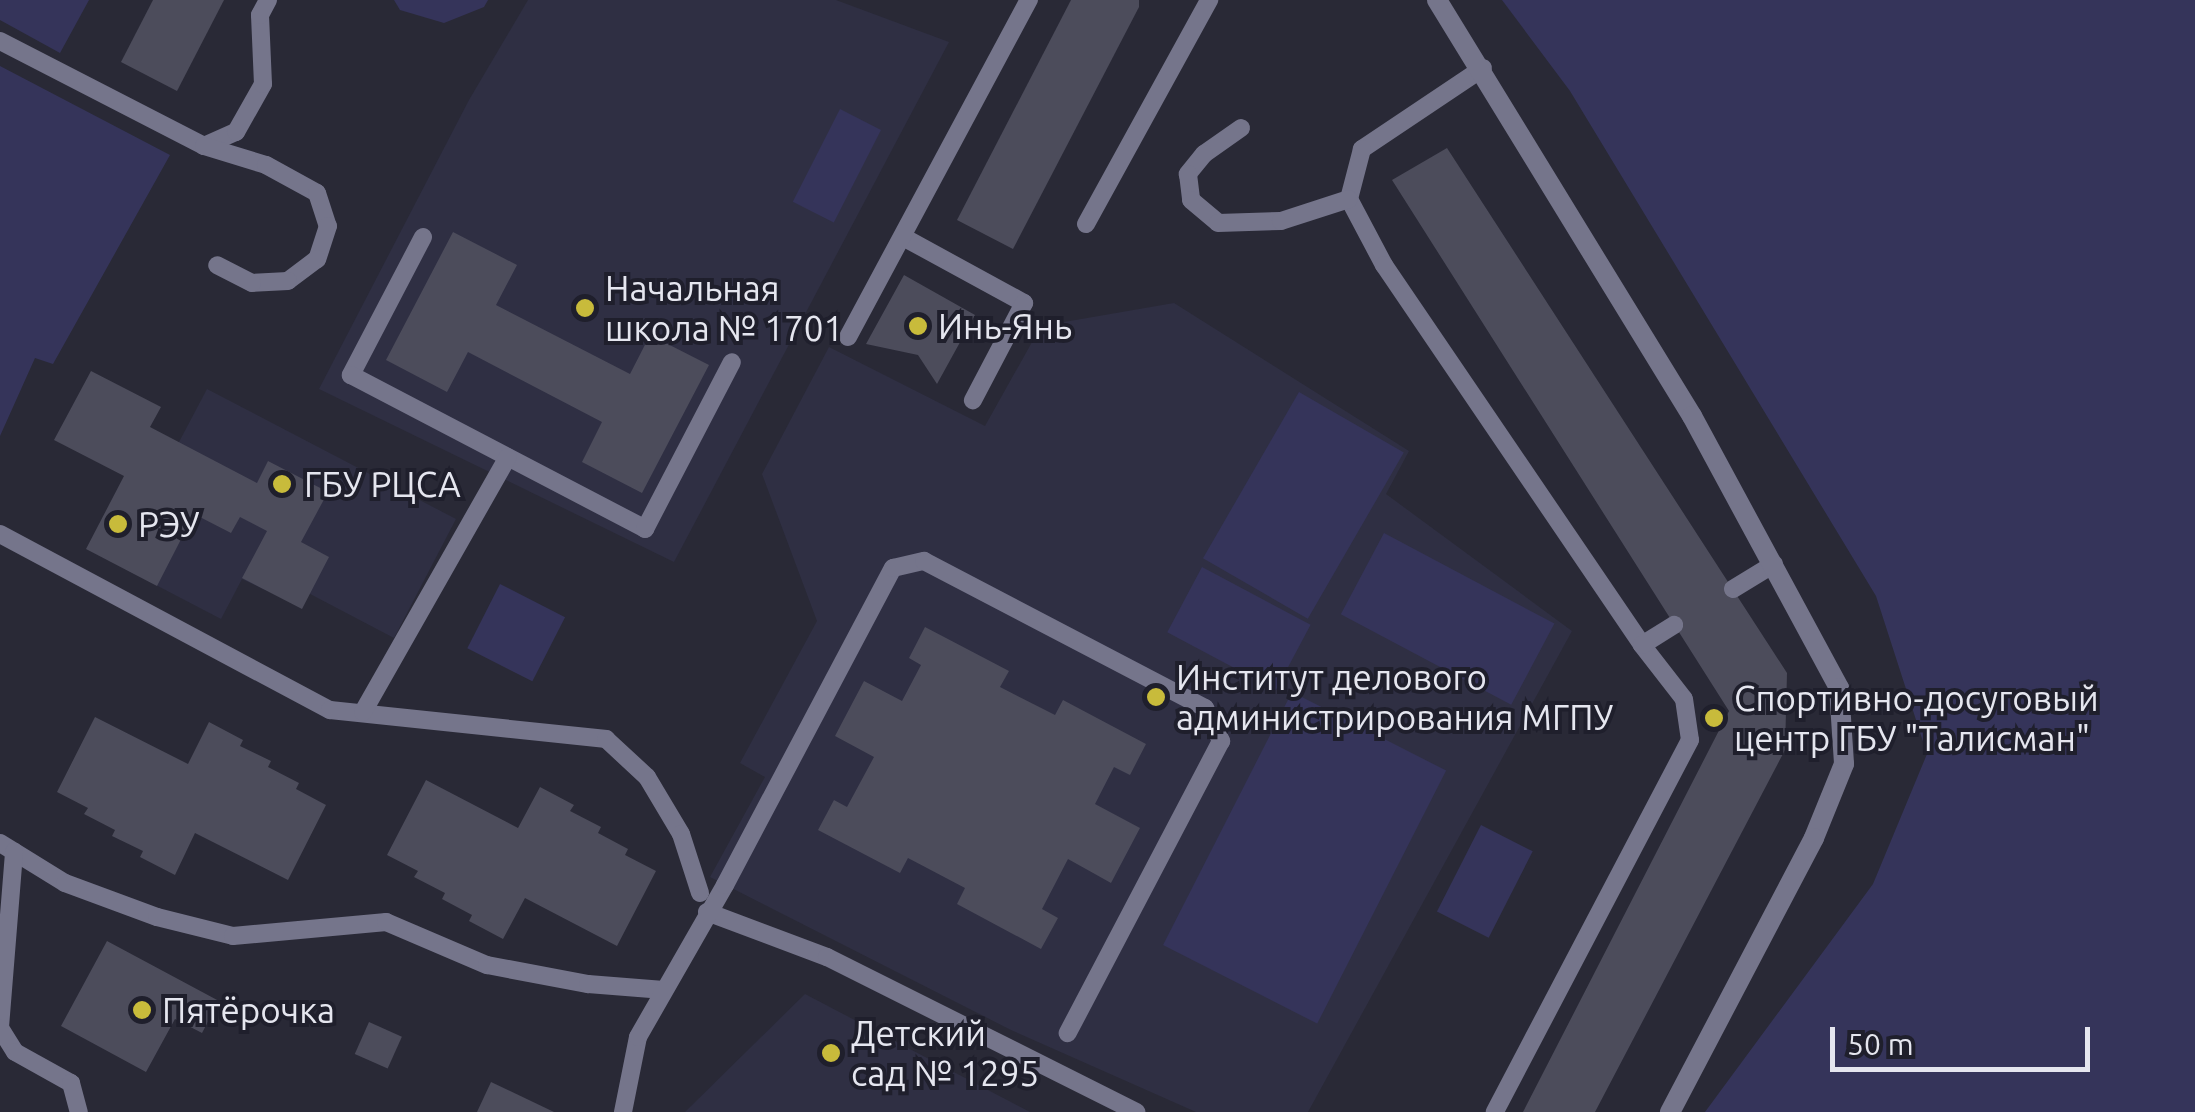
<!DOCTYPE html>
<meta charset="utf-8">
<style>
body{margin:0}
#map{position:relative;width:2195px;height:1112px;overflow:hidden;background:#292936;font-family:Ubuntu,sans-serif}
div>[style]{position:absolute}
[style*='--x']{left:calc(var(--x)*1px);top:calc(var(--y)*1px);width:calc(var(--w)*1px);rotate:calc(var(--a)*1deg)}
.built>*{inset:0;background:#2f2f43}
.green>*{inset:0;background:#35345a;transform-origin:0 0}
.building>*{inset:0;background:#4c4c5b;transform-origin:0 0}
.lane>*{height:18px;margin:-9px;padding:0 9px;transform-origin:9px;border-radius:9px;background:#75758b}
.street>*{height:20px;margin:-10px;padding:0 10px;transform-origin:10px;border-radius:10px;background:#75758b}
.dots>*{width:28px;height:28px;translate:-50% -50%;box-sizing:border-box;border:5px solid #1f1f2c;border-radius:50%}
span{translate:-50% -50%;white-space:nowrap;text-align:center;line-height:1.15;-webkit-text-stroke:8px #1f1f2c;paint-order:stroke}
.poi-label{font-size:35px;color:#e5e6ef}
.left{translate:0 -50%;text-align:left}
.scale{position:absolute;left:1830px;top:1027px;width:260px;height:45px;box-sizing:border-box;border:5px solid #e5e6ef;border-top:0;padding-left:12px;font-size:30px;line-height:35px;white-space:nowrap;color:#e5e6ef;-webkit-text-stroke:8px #1f1f2c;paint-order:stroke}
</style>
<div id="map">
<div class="built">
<div style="clip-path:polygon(528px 0,836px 0,949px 42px,674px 562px,319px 389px,469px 100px)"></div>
<div style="clip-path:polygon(1174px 303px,1409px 451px,1386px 494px,1572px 631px,1308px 1112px,1196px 1112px,1011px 1030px,710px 877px,765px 777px,740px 763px,817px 621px,762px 474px,829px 347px,985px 426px,1041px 326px)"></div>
<div style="clip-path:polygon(207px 389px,456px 519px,394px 638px,274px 575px,265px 590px,242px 579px,221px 619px,129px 571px,179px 442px)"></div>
<div style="clip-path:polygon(805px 994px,1030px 1112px,685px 1112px)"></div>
</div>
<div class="green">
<div style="clip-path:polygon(0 0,89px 0,60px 53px,0 20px)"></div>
<div style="clip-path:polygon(394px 0,488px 0,484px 7px,444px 23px,400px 10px)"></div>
<div style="clip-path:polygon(1502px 0,2195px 0,2195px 1112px,1705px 1112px,1873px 884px,1927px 754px,1876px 596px,1570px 91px)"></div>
<div style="clip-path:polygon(0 66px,170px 155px,53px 364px,35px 358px,0 436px)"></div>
<div style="left:840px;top:109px;width:46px;height:104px;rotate:27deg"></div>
<div style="left:1299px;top:392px;width:121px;height:192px;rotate:30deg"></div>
<div style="left:1384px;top:533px;width:193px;height:92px;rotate:28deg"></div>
<div style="left:1202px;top:567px;width:123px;height:74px;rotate:28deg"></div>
<div style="left:500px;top:584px;width:73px;height:72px;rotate:27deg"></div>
<div style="left:1292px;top:692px;width:173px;height:284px;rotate:27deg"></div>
<div style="left:1481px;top:825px;width:58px;height:97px;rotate:27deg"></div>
</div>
<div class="building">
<div style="clip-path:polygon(153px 0,224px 0,177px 91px,121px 62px)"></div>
<div style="clip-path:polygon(1071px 0,1139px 0,1139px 7px,1013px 249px,957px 220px)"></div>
<div style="clip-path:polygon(1447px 148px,1787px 673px,1785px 750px,1595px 1112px,1523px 1112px,1729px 711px,1392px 180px)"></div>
<div style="clip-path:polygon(453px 232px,517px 265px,496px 305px,630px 374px,650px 335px,709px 365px,642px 493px,582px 462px,602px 422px,468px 352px,447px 392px,386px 360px)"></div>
<div style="clip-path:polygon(904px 275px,975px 315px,937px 384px,918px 355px,866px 344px)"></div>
<div style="clip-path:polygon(91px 371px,161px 407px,150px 427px,257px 483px,268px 461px,328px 492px,301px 542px,329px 557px,302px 609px,242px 578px,267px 531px,240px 517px,231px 533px,194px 514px,157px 586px,86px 549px,124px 476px,54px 440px)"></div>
<div style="clip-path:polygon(925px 627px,1009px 671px,1000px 687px,1055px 715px,1063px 700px,1146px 744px,1130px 775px,1114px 767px,1095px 804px,1140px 828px,1111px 883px,1068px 859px,1042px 909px,1058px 918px,1041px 949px,957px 904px,965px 888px,908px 858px,900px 873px,818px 830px,834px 800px,847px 807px,874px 757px,835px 736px,864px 681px,902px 701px,921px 665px,909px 658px)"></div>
<div style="clip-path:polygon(95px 717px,188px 764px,209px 722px,243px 740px,240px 746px,271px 761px,268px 767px,299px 783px,296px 789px,326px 805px,288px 880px,195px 833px,175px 875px,140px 857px,143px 851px,112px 836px,115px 830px,84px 814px,88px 808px,57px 792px)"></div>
<div style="clip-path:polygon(426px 780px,518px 828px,540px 787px,574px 805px,570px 811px,601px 827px,598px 833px,628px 849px,625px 855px,656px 871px,617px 946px,525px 898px,503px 939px,469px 921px,472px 915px,442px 899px,445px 893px,414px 877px,418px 871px,387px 855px)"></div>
<div style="clip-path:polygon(107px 941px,219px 1001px,202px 1033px,175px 1019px,146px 1072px,61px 1026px)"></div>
<div style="left:369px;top:1022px;width:36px;height:35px;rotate:24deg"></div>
<div style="clip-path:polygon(491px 1082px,554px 1112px,477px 1112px)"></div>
</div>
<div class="lane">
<div style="--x:0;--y:41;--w:229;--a:27.2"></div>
<div style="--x:204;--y:146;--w:35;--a:-24"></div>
<div style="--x:236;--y:132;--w:55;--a:-60.6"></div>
<div style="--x:263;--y:84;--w:69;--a:-92.5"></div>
<div style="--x:260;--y:15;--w:17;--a:-62"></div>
<div style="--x:1483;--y:68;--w:146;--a:146.2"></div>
<div style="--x:1362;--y:149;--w:52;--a:104.6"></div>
<div style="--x:1349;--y:199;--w:75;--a:62.1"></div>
<div style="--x:1384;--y:265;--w:459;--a:55.8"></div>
<div style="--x:1642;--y:645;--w:68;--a:52.1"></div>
<div style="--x:1684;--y:699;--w:41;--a:81.7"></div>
<div style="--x:1690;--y:740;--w:420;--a:117.7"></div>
<div style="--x:1241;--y:128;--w:45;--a:144.9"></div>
<div style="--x:1204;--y:154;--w:26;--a:129"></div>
<div style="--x:1188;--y:174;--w:26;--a:83"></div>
<div style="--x:1191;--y:200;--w:35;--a:40"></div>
<div style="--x:1218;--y:223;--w:63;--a:-1.8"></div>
<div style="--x:1281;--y:221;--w:71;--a:-17.9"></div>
<div style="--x:204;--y:146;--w:65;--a:17"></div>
<div style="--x:266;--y:165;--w:58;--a:28.8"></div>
<div style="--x:317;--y:193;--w:35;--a:72"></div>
<div style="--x:328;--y:226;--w:35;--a:108"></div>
<div style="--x:317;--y:259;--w:36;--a:143"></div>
<div style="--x:288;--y:281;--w:36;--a:177"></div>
<div style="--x:252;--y:283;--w:39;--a:-153"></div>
<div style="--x:1086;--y:224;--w:256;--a:-61.2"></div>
<div style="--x:423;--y:237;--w:156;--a:117.6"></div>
<div style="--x:351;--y:375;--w:332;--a:27.6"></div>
<div style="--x:645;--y:529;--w:188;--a:-62.5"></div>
<div style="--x:903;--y:237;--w:138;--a:28.6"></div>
<div style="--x:1024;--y:303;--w:110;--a:117.7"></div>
<div style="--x:848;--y:337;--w:383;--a:-61.8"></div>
<div style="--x:0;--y:534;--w:374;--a:28.1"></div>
<div style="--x:330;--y:710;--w:278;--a:6"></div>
<div style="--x:606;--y:739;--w:56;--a:42.8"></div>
<div style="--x:647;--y:777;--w:66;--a:59.2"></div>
<div style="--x:681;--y:834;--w:62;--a:72.1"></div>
<div style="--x:1733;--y:589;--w:48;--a:-31.4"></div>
<div style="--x:1642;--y:645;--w:38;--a:-32"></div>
<div style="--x:363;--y:712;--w:293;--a:-60.4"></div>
<div style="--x:0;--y:843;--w:76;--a:31.6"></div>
<div style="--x:65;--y:883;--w:98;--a:20.3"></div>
<div style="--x:157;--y:917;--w:78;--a:14"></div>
<div style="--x:233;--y:936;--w:154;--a:-5.2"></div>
<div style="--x:386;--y:922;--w:110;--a:23.1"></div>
<div style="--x:487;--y:965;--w:103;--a:10.7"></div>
<div style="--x:588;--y:984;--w:76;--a:4.5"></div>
<div style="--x:707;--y:912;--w:128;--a:20.6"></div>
<div style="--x:827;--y:957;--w:346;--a:26.6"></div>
<div style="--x:0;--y:1027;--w:176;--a:-85.4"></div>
<div style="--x:0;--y:1028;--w:28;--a:58"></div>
<div style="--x:15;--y:1052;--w:64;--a:29"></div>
<div style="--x:71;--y:1083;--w:30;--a:75"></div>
<div style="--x:623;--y:1112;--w:76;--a:-78.7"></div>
<div style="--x:638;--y:1037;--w:175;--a:-60.2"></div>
<div style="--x:725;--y:885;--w:359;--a:-62.1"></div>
<div style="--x:893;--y:568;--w:32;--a:-13"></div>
<div style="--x:924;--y:561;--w:317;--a:27.6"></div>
<div style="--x:1205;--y:708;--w:37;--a:64"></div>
<div style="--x:1221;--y:741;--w:330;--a:117.7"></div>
</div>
<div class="street">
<div style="--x:1437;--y:0;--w:488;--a:58.5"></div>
<div style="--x:1692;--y:416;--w:309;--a:61.6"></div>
<div style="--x:1839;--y:688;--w:76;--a:86.2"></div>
<div style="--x:1844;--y:764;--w:80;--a:112.1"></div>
<div style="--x:1814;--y:838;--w:310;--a:117.7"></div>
</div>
<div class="dots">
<div style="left:585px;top:308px;background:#c8bb3b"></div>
<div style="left:918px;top:326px;background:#c8bb3b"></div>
<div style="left:282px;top:484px;background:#c8bb3b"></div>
<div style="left:118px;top:524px;background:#c8bb3b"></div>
<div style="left:1156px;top:697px;background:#c8bb3b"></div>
<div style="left:1714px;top:718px;background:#c8bb3b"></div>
<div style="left:142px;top:1010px;background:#c8bb3b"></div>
<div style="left:831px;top:1053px;background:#c8bb3b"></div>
</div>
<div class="poi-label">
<span class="left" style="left:605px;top:308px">Начальная<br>школа № 1701</span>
<span class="left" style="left:938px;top:326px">Инь-Янь</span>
<span class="left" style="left:304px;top:484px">ГБУ РЦСА</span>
<span class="left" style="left:138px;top:524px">РЭУ</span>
<span class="left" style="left:1176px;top:697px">Институт делового<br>администрирования МГПУ</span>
<span class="left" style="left:1734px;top:718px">Спортивно-досуговый<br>центр ГБУ "Талисман"</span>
<span class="left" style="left:162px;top:1010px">Пятёрочка</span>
<span class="left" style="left:851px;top:1053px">Детский<br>сад № 1295</span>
</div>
<div class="scale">50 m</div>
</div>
